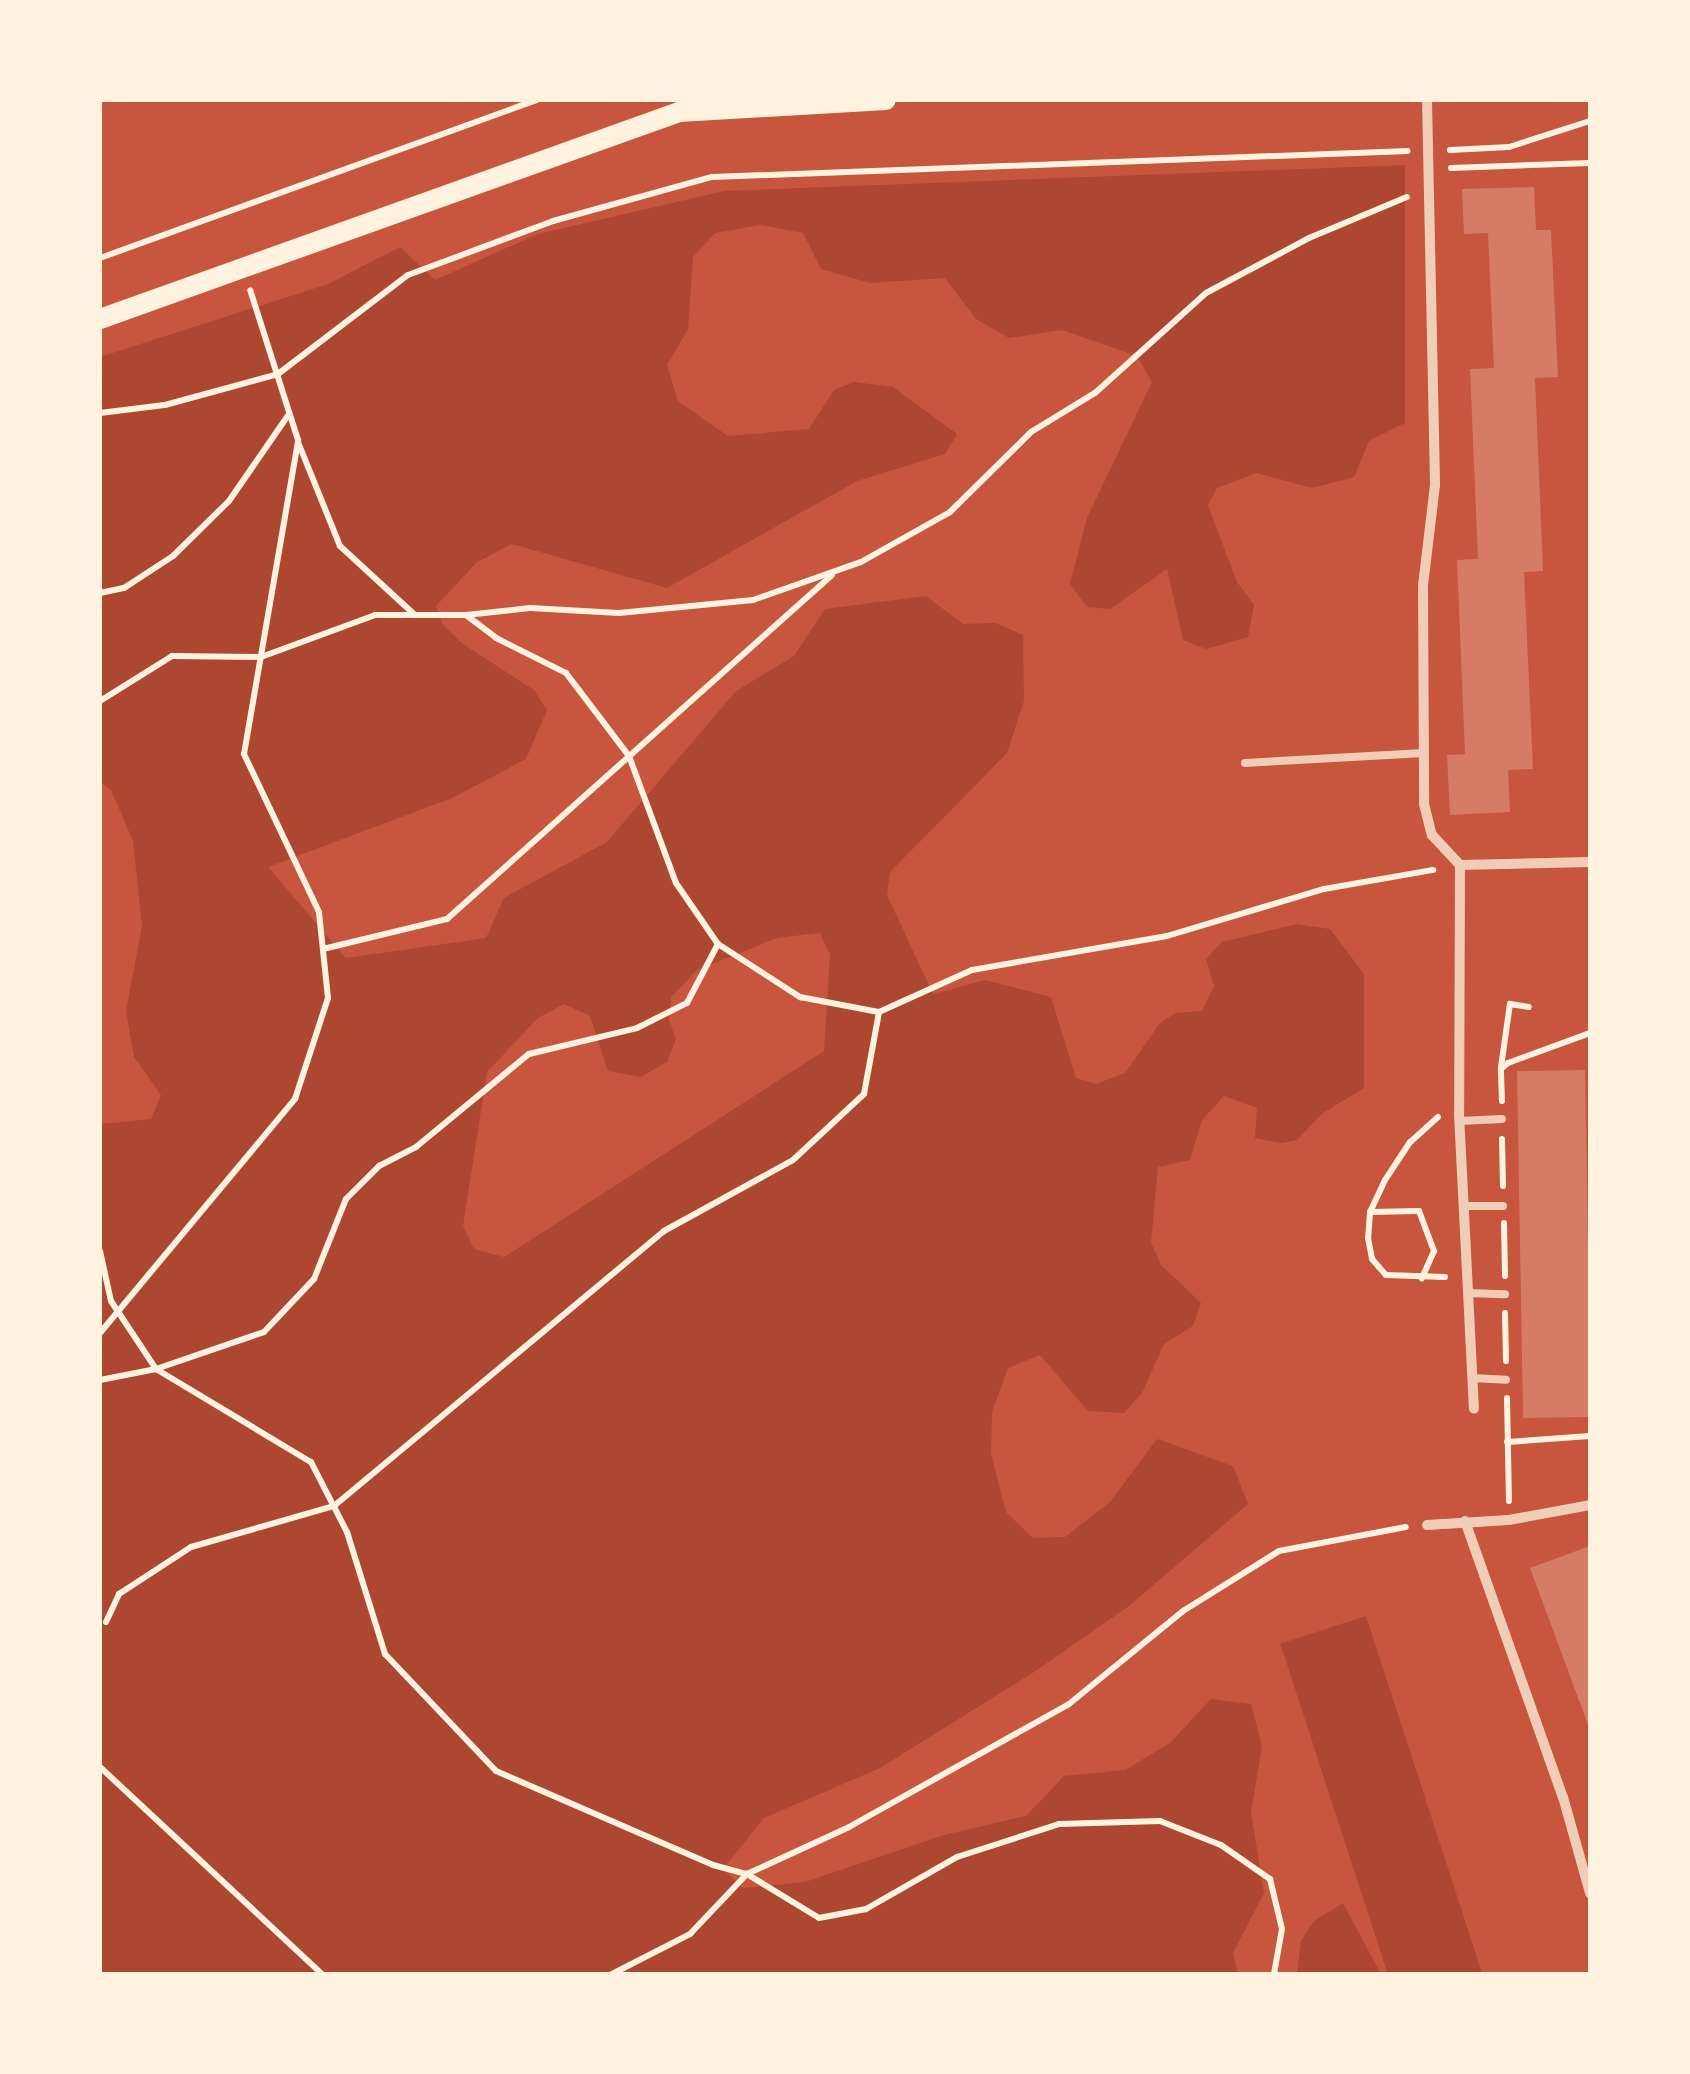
<!DOCTYPE html>
<style>
body{margin:0}
#map{position:relative;width:1690px;height:2074px;overflow:hidden;background:#c8553d;font-family:"DM Sans",sans-serif}
div>[style]{position:absolute}
[style*='--x']{left:calc(var(--x)*1px);top:calc(var(--y)*1px);width:calc(var(--w)*1px);rotate:calc(var(--a)*1deg)}
.green>*{inset:0;background:#ae4732;transform-origin:0 0}
.building>*{inset:0;background:#d67c66;transform-origin:0 0}
.path>*{height:6px;margin:-3px;padding:0 3px;transform-origin:3px;border-radius:3px;background:#fff3e0}
.service>*{height:8px;margin:-4px;padding:0 4px;transform-origin:4px;border-radius:4px;background:#f1ccb7}
.minor>*{height:10px;margin:-5px;padding:0 5px;transform-origin:5px;border-radius:5px;background:#f1ccb7}
.secondary>*{height:20px;margin:-10px;padding:0 10px;transform-origin:10px;border-radius:10px;background:#fff3e0}
span{translate:-50% -50%;white-space:nowrap;text-align:center;line-height:1.15;-webkit-text-stroke:9px #fff3e0;paint-order:stroke}
.frame{position:absolute;inset:0;border:102px solid #fff3e0;pointer-events:none}
</style>
<div id="map">
<div class="green">
<div style="clip-path:polygon(evenodd,1405px 165px,1405px 423px,1369px 441px,1354px 477px,1312px 488px,1256px 473px,1217px 488px,1208px 505px,1237px 582px,1254px 605px,1248px 637px,1206px 649px,1183px 640px,1167px 569px,1110px 609px,1087px 607px,1070px 584px,1087px 518px,1152px 382px,1137px 356px,1062px 330px,1009px 338px,976px 319px,945px 278px,870px 283px,821px 269px,803px 233px,760px 225px,715px 233px,693px 257px,688px 329px,667px 365px,678px 401px,728px 436px,809px 429px,834px 390px,854px 382px,893px 387px,957px 434px,945px 454px,857px 481px,667px 588px,512px 544px,477px 562px,436px 606px,443px 625px,463px 644px,534px 690px,547px 710px,526px 759px,452px 798px,268px 867px,346px 958px,486px 938px,504px 898px,607px 842px,736px 691px,794px 656px,825px 609px,926px 596px,963px 624px,996px 623px,1023px 635px,1024px 701px,1007px 753px,890px 872px,887px 895px,933px 994px,985px 980px,1051px 997px,1076px 1078px,1096px 1084px,1125px 1073px,1160px 1023px,1176px 1013px,1202px 1011px,1214px 986px,1206px 959px,1222px 942px,1297px 924px,1330px 929px,1364px 974px,1364px 1088px,1323px 1113px,1297px 1140px,1282px 1143px,1255px 1138px,1257px 1108px,1224px 1096px,1202px 1120px,1190px 1160px,1158px 1167px,1151px 1242px,1161px 1265px,1201px 1303px,1193px 1326px,1164px 1344px,1142px 1393px,1124px 1413px,1088px 1411px,1040px 1355px,1008px 1368px,992px 1412px,991px 1454px,1006px 1512px,1033px 1538px,1065px 1537px,1110px 1502px,1157px 1439px,1233px 1466px,1248px 1504px,1129px 1606px,1034px 1672px,880px 1768px,764px 1818px,723px 1869px,743px 1888px,805px 1882px,944px 1835px,1026px 1816px,1064px 1776px,1125px 1770px,1170px 1743px,1211px 1699px,1251px 1704px,1262px 1746px,1251px 1812px,1264px 1893px,1233px 1953px,1238px 1974px,100px 1974px,100px 1124px,151px 1119px,161px 1095px,134px 1057px,126px 1011px,142px 926px,133px 841px,111px 790px,100px 782px,100px 357px,328px 284px,400px 247px,435px 280px,538px 234px,724px 191px,1405px 165px,820px 933px,830px 955px,824px 1051px,504px 1257px,474px 1249px,463px 1226px,487px 1072px,538px 1018px,564px 1004px,590px 1016px,608px 1071px,641px 1077px,667px 1062px,676px 1039px,669px 1020px,671px 997px,697px 970px,777px 938px,820px 933px)"></div>
<div style="left:1366px;top:1616px;width:377px;height:90px;rotate:72deg"></div>
<div style="clip-path:polygon(1343px 1903px,1381px 1974px,1297px 1974px,1301px 1941px,1314px 1921px)"></div>
</div>
<div class="building">
<div style="clip-path:polygon(1534px 187px,1536px 230px,1551px 230px,1558px 377px,1535px 378px,1543px 571px,1524px 572px,1533px 769px,1508px 770px,1510px 812px,1450px 815px,1447px 755px,1465px 754px,1457px 560px,1478px 559px,1470px 369px,1494px 368px,1488px 233px,1464px 234px,1462px 189px)"></div>
<div style="left:1585px;top:1070px;width:347px;height:68px;rotate:89deg"></div>
<div style="clip-path:polygon(1590px 1546px,1590px 1730px,1530px 1568px)"></div>
</div>
<div class="path">
<div style="--x:1450;--y:150;--w:59;--a:-2.9"></div>
<div style="--x:1509;--y:147;--w:85;--a:-17.8"></div>
<div style="--x:1451;--y:168;--w:139;--a:-2.1"></div>
<div style="--x:100;--y:258;--w:464;--a:-19.9"></div>
<div style="--x:100;--y:413;--w:65;--a:-7"></div>
<div style="--x:165;--y:405;--w:117;--a:-15.3"></div>
<div style="--x:278;--y:374;--w:163;--a:-37.3"></div>
<div style="--x:408;--y:275;--w:155;--a:-20.4"></div>
<div style="--x:553;--y:221;--w:165;--a:-15.5"></div>
<div style="--x:712;--y:177;--w:696;--a:-2.14"></div>
<div style="--x:298;--y:442;--w:112;--a:68"></div>
<div style="--x:340;--y:546;--w:100;--a:42.6"></div>
<div style="--x:100;--y:593;--w:25;--a:-12"></div>
<div style="--x:124;--y:588;--w:59;--a:-33.1"></div>
<div style="--x:173;--y:556;--w:78;--a:-44.5"></div>
<div style="--x:229;--y:501;--w:106;--a:-55.4"></div>
<div style="--x:466;--y:615;--w:64;--a:-6.2"></div>
<div style="--x:530;--y:608;--w:89;--a:3.2"></div>
<div style="--x:619;--y:613;--w:135;--a:-5.5"></div>
<div style="--x:753;--y:600;--w:114;--a:-19.4"></div>
<div style="--x:861;--y:562;--w:102;--a:-29.3"></div>
<div style="--x:950;--y:512;--w:114;--a:-44.6"></div>
<div style="--x:1031;--y:432;--w:75;--a:-31.4"></div>
<div style="--x:1095;--y:393;--w:149;--a:-42"></div>
<div style="--x:1206;--y:293;--w:117;--a:-28.1"></div>
<div style="--x:1309;--y:238;--w:106;--a:-22.7"></div>
<div style="--x:100;--y:701;--w:85;--a:-32"></div>
<div style="--x:172;--y:656;--w:89;--a:0.6"></div>
<div style="--x:261;--y:657;--w:121;--a:-20.2"></div>
<div style="--x:375;--y:615;--w:91;--a:0"></div>
<div style="--x:466;--y:615;--w:38;--a:37"></div>
<div style="--x:496;--y:638;--w:78;--a:26.6"></div>
<div style="--x:566;--y:673;--w:104;--a:52.8"></div>
<div style="--x:629;--y:756;--w:135;--a:69.7"></div>
<div style="--x:676;--y:883;--w:74;--a:55.5"></div>
<div style="--x:718;--y:944;--w:98;--a:32.9"></div>
<div style="--x:800;--y:997;--w:80;--a:10.8"></div>
<div style="--x:879;--y:1012;--w:102;--a:-24.3"></div>
<div style="--x:972;--y:970;--w:198;--a:-9.9"></div>
<div style="--x:1167;--y:936;--w:164;--a:-16.7"></div>
<div style="--x:1324;--y:889;--w:111;--a:-9.9"></div>
<div style="--x:323;--y:949;--w:128;--a:-13.6"></div>
<div style="--x:447;--y:919;--w:516;--a:-41.78"></div>
<div style="--x:1501;--y:1067;--w:64;--a:-81.9"></div>
<div style="--x:1510;--y:1004;--w:19;--a:9"></div>
<div style="--x:1502;--y:1101;--w:32;--a:-92"></div>
<div style="--x:1501;--y:1069;--w:9;--a:-41"></div>
<div style="--x:1508;--y:1063;--w:87;--a:-20.1"></div>
<div style="--x:1438;--y:1117;--w:38;--a:138"></div>
<div style="--x:1410;--y:1142;--w:45;--a:123.3"></div>
<div style="--x:1385;--y:1180;--w:35;--a:115"></div>
<div style="--x:1370;--y:1212;--w:26;--a:94"></div>
<div style="--x:1368;--y:1238;--w:21;--a:79"></div>
<div style="--x:1372;--y:1259;--w:21;--a:49"></div>
<div style="--x:1386;--y:1275;--w:59;--a:1.9"></div>
<div style="--x:1502;--y:1139;--w:47;--a:88.8"></div>
<div style="--x:1370;--y:1212;--w:49;--a:-1.2"></div>
<div style="--x:1419;--y:1211;--w:43;--a:69.4"></div>
<div style="--x:1434;--y:1251;--w:30;--a:114"></div>
<div style="--x:1504;--y:1223;--w:53;--a:88.9"></div>
<div style="--x:100;--y:1251;--w:51;--a:77.6"></div>
<div style="--x:111;--y:1301;--w:82;--a:56.5"></div>
<div style="--x:156;--y:1369;--w:181;--a:31"></div>
<div style="--x:311;--y:1462;--w:79;--a:62.8"></div>
<div style="--x:347;--y:1532;--w:128;--a:72.7"></div>
<div style="--x:385;--y:1654;--w:161;--a:46.5"></div>
<div style="--x:496;--y:1771;--w:236;--a:23.4"></div>
<div style="--x:713;--y:1865;--w:35;--a:15"></div>
<div style="--x:747;--y:1874;--w:84;--a:31.4"></div>
<div style="--x:819;--y:1918;--w:48;--a:-10.8"></div>
<div style="--x:866;--y:1909;--w:105;--a:-29.7"></div>
<div style="--x:957;--y:1857;--w:107;--a:-17.9"></div>
<div style="--x:1059;--y:1824;--w:101;--a:-1.7"></div>
<div style="--x:1160;--y:1821;--w:66;--a:21.5"></div>
<div style="--x:1221;--y:1845;--w:60;--a:34.8"></div>
<div style="--x:1270;--y:1879;--w:51;--a:76.5"></div>
<div style="--x:1282;--y:1929;--w:46;--a:100.1"></div>
<div style="--x:1505;--y:1313;--w:48;--a:88.8"></div>
<div style="--x:100;--y:1333;--w:305;--a:-50.2"></div>
<div style="--x:295;--y:1099;--w:106;--a:-71.9"></div>
<div style="--x:328;--y:998;--w:86;--a:-96"></div>
<div style="--x:319;--y:912;--w:175;--a:-115.4"></div>
<div style="--x:244;--y:754;--w:319;--a:-80.2"></div>
<div style="--x:298;--y:440;--w:157;--a:-107.7"></div>
<div style="--x:100;--y:1380;--w:57;--a:-11.1"></div>
<div style="--x:156;--y:1369;--w:114;--a:-18.9"></div>
<div style="--x:264;--y:1332;--w:73;--a:-46.7"></div>
<div style="--x:314;--y:1279;--w:86;--a:-68.2"></div>
<div style="--x:346;--y:1199;--w:47;--a:-45"></div>
<div style="--x:379;--y:1166;--w:42;--a:-27.2"></div>
<div style="--x:416;--y:1147;--w:146;--a:-39.5"></div>
<div style="--x:529;--y:1054;--w:111;--a:-13.5"></div>
<div style="--x:637;--y:1028;--w:56;--a:-26.6"></div>
<div style="--x:687;--y:1003;--w:67;--a:-62.3"></div>
<div style="--x:1507;--y:1398;--w:103;--a:88.9"></div>
<div style="--x:1507;--y:1442;--w:83;--a:-4.1"></div>
<div style="--x:106;--y:1622;--w:31;--a:-65"></div>
<div style="--x:119;--y:1594;--w:86;--a:-33.1"></div>
<div style="--x:191;--y:1547;--w:149;--a:-16"></div>
<div style="--x:334;--y:1506;--w:430;--a:-39.8"></div>
<div style="--x:664;--y:1231;--w:147;--a:-28.8"></div>
<div style="--x:793;--y:1160;--w:97;--a:-42.9"></div>
<div style="--x:864;--y:1094;--w:83;--a:-79.6"></div>
<div style="--x:100;--y:1767;--w:304;--a:43"></div>
<div style="--x:612;--y:1974;--w:88;--a:-27.1"></div>
<div style="--x:690;--y:1934;--w:83;--a:-46.5"></div>
<div style="--x:747;--y:1874;--w:112;--a:-24.7"></div>
<div style="--x:849;--y:1827;--w:252;--a:-29.2"></div>
<div style="--x:1069;--y:1704;--w:147;--a:-39.2"></div>
<div style="--x:1183;--y:1611;--w:113;--a:-32"></div>
<div style="--x:1279;--y:1551;--w:129;--a:-10.7"></div>
</div>
<div class="service">
<div style="--x:1245;--y:763;--w:179;--a:-3.2"></div>
<div style="--x:1460;--y:1121;--w:42;--a:-2.7"></div>
<div style="--x:1464;--y:1206;--w:39;--a:0"></div>
<div style="--x:1468;--y:1293;--w:37;--a:2"></div>
<div style="--x:1472;--y:1378;--w:34;--a:3"></div>
</div>
<div class="minor">
<div style="--x:1427;--y:100;--w:385;--a:88.8"></div>
<div style="--x:1435;--y:485;--w:101;--a:96.8"></div>
<div style="--x:1423;--y:585;--w:219;--a:89.7"></div>
<div style="--x:1424;--y:804;--w:32;--a:76"></div>
<div style="--x:1432;--y:835;--w:41;--a:47"></div>
<div style="--x:1460;--y:865;--w:249;--a:90.2"></div>
<div style="--x:1459;--y:1114;--w:295;--a:87.1"></div>
<div style="--x:1460;--y:865;--w:130;--a:-1.3"></div>
<div style="--x:1465;--y:1521;--w:293;--a:70.5"></div>
<div style="--x:1563;--y:1797;--w:100;--a:74.3"></div>
<div style="--x:1427;--y:1525;--w:82;--a:-3.5"></div>
<div style="--x:1509;--y:1520;--w:82;--a:-10.5"></div>
</div>
<div class="secondary">
<div style="--x:100;--y:319;--w:615;--a:-19.67"></div>
<div style="--x:679;--y:112;--w:207;--a:-3.3"></div>
</div>
<div class="frame"></div>
</div>
